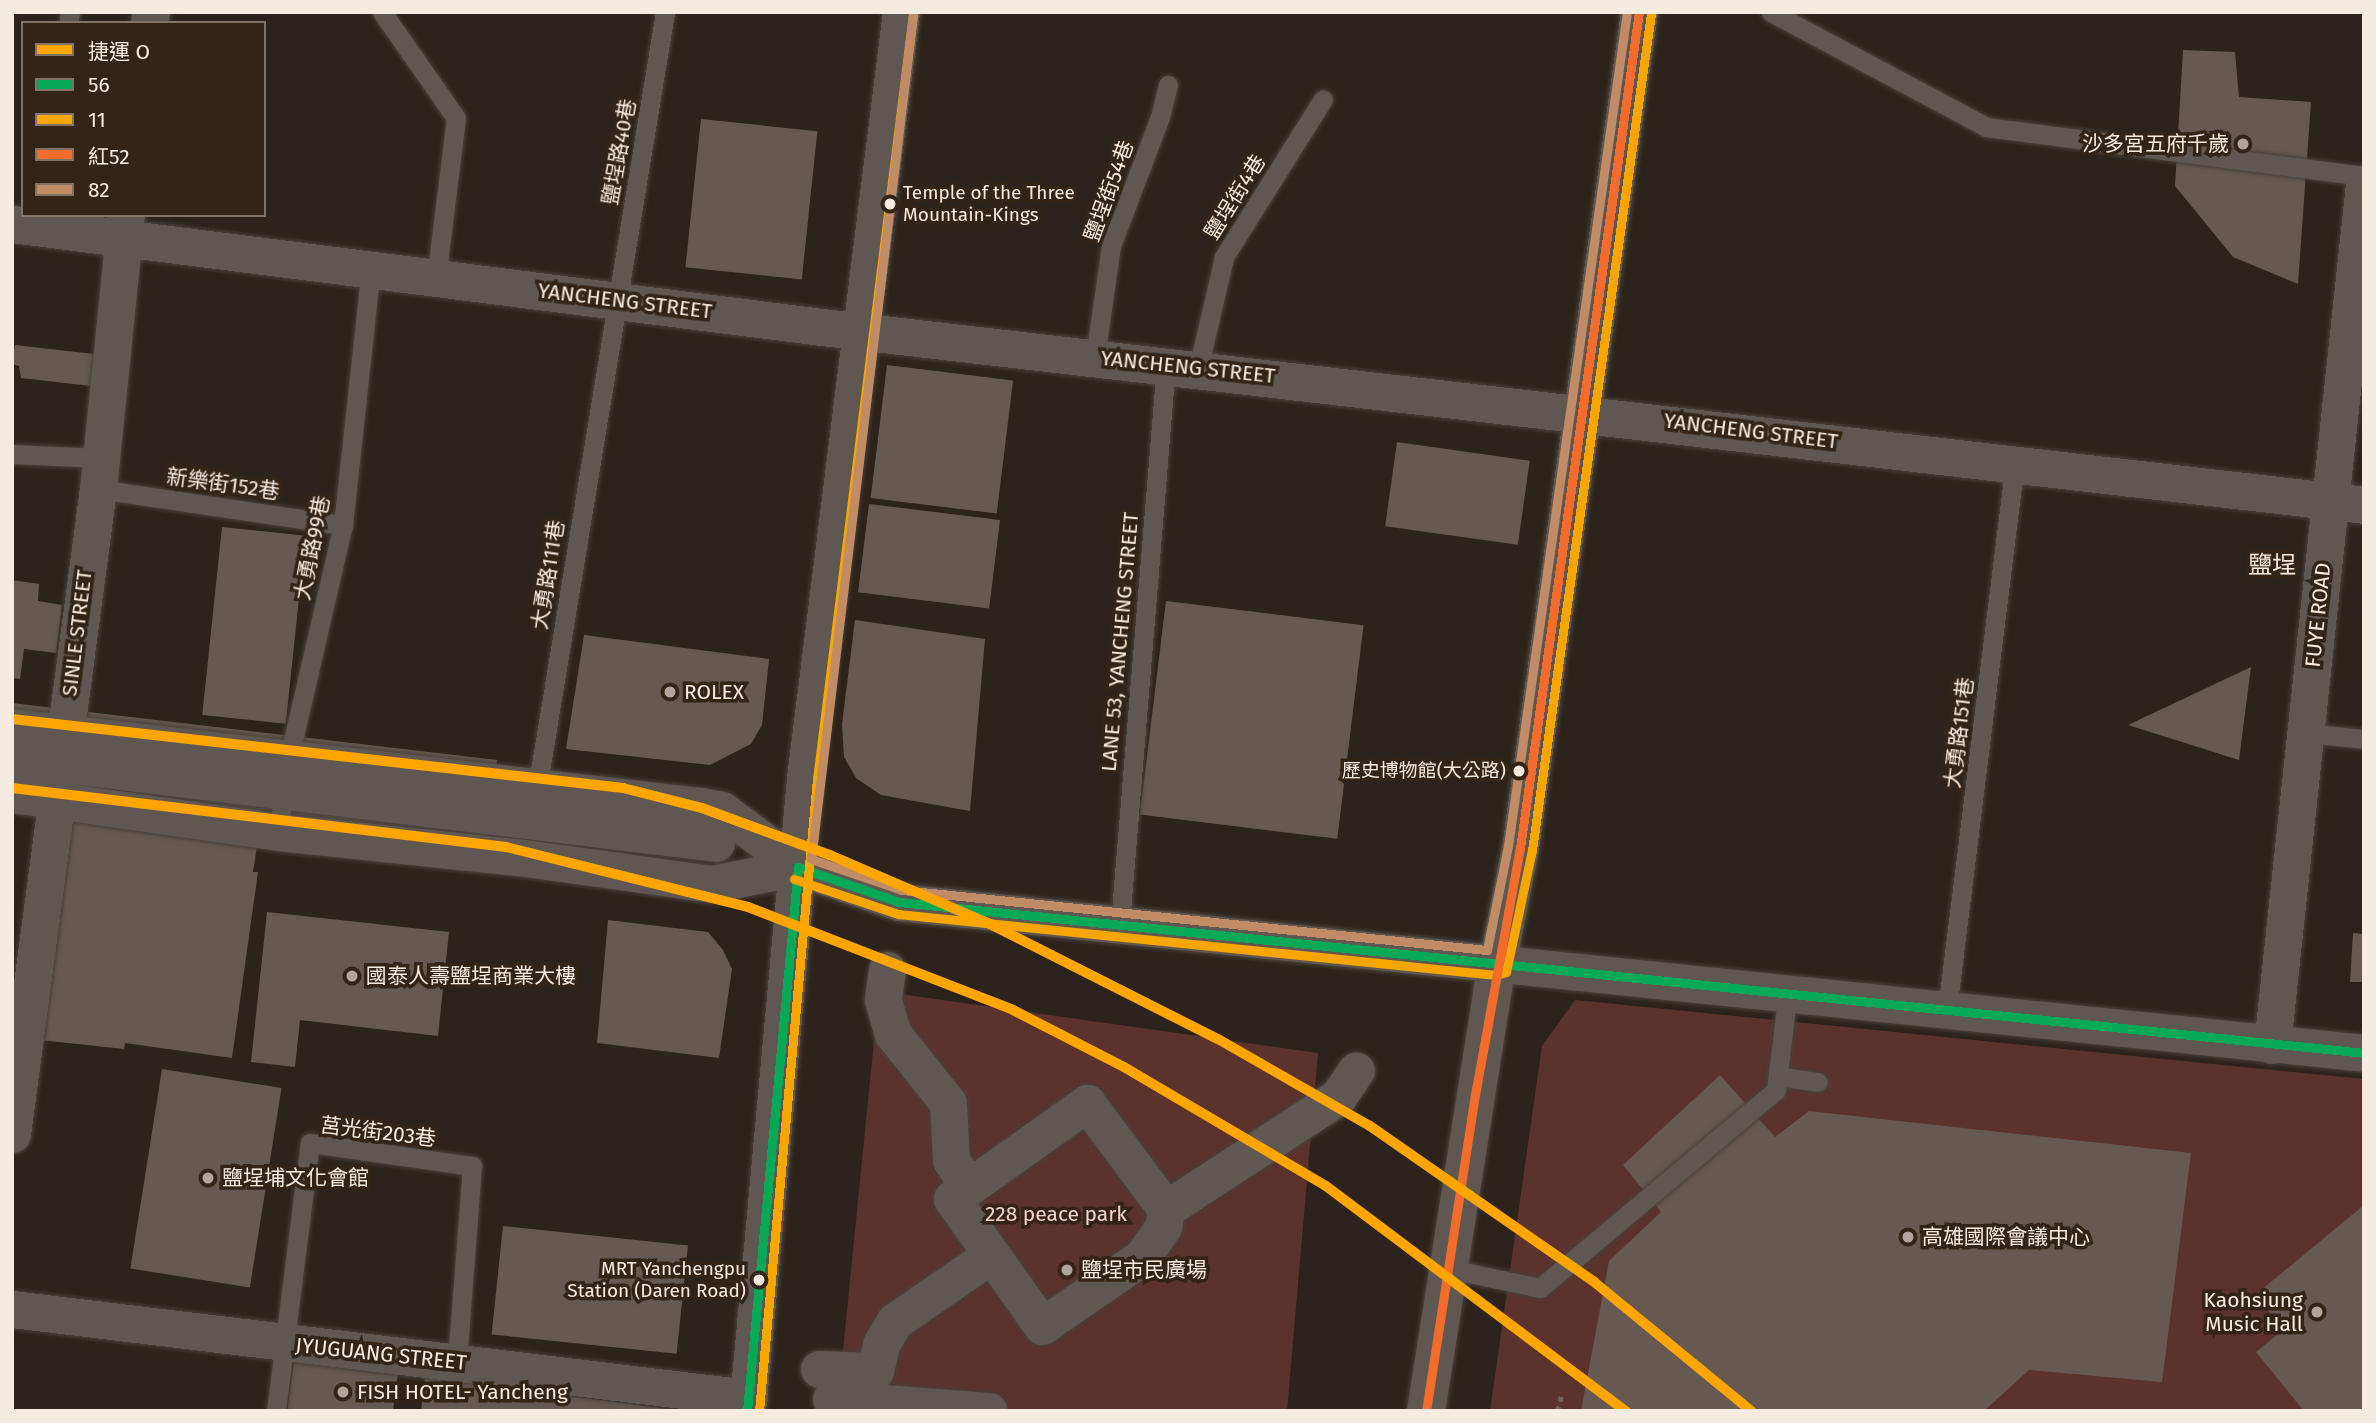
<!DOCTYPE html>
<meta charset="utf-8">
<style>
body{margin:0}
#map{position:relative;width:2376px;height:1423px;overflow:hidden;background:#2c241c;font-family:"Fira Sans","Noto Sans TC",sans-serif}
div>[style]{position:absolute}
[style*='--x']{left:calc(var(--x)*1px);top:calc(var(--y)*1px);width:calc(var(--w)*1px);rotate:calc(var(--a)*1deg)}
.green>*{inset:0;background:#5c322c}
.building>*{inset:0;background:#665951;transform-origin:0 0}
.path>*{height:4.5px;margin-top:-2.25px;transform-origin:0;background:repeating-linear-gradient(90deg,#68615c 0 5px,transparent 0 10px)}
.roads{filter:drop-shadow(0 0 2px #49423b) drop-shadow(0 0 2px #49423b)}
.lane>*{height:19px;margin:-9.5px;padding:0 9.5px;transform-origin:9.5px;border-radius:9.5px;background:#5f5852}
.street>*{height:37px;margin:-18.5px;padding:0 18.5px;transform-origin:18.5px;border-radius:18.5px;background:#5f5852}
.secondary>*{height:38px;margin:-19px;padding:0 19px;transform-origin:19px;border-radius:19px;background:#5f5852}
.bus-1>*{height:9px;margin:-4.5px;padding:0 4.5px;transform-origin:4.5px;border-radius:4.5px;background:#06aa56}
.bus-2>*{height:9px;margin:-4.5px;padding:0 4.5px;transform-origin:4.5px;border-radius:4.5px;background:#f7a600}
.bus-3>*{height:9px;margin:-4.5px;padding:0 4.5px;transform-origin:4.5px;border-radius:4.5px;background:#f36c2b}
.bus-4>*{height:9px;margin:-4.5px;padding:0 4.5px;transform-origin:4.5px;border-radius:4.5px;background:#c18c65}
.metro-1>*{height:10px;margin:-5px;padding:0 5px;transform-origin:5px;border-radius:5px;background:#ffa500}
.dots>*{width:19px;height:19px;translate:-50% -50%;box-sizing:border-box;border:4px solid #332415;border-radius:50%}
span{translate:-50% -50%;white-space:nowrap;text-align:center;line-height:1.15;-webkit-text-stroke:7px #332415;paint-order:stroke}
.bus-label{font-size:19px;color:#f6ebe1}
.left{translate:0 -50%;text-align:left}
.right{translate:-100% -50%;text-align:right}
.poi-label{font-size:21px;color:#f6ebe1}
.street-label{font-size:21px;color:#f6ebe1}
.park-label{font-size:21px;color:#f6d3cd}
.quarter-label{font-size:24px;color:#f6ebe1}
.frame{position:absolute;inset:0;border:14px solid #f6ebe1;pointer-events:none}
.legend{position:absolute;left:21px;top:21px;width:245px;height:196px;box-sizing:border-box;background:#332415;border:2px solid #817467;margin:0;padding:9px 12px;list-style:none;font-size:21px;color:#f6ebe1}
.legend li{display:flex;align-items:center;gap:14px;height:35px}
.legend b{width:35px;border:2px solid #817467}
</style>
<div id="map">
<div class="green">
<div style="clip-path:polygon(879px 991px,1318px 1053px,1287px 1411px,837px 1411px)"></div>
<div style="clip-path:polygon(1575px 1000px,2364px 1079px,2364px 1411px,1490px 1411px,1542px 1046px)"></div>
</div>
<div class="building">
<div style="clip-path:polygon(2183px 50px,2235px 52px,2239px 97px,2311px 102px,2298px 284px,2233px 257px,2175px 186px)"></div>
<div style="left:701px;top:119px;width:117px;height:149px;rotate:6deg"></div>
<div style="clip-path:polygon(15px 345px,94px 354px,91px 386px,21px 378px,19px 366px,12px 364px)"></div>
<div style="left:887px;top:365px;width:127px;height:134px;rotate:7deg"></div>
<div style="left:1397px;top:442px;width:134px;height:85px;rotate:8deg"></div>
<div style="left:869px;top:504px;width:132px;height:89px;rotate:7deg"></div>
<div style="left:222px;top:527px;width:84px;height:189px;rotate:6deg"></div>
<div style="clip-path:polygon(12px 580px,39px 584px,38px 601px,62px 605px,56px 653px,24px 649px,20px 679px,12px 678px)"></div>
<div style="left:1166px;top:601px;width:199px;height:215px;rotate:7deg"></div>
<div style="clip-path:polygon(855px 620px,985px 639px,970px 811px,881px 795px,856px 778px,844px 757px,842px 724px)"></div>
<div style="clip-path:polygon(584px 635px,769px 659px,762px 725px,751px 744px,710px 765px,566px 749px)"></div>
<div style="clip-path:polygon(2251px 667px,2239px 760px,2128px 725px)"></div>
<div style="clip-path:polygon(12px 703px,497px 760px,481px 868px,257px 846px,253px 872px,258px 872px,232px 1058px,125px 1043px,124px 1049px,40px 1040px,43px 814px,12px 810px)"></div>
<div style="clip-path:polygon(267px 912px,449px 932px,438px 1036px,300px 1020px,295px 1067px,251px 1062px)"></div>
<div style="clip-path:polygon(608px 920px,708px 932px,723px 950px,732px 969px,719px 1058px,597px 1043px)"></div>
<div style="clip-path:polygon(2353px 933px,2364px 934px,2364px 982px,2350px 982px)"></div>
<div style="left:162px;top:1069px;width:121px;height:202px;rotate:9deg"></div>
<div style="clip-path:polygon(1720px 1075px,1775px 1137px,1809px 1111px,2191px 1153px,2162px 1382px,2029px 1370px,1984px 1411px,1581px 1411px,1609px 1261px,1661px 1212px,1623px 1165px)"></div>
<div style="clip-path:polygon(2364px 1205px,2364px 1411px,2304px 1411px,2256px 1352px,2284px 1329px,2255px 1295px)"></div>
<div style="left:503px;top:1226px;width:186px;height:109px;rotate:6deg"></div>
<div style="clip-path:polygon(294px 1360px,398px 1373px,393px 1411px,287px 1411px)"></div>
<div style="clip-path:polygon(425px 1377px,668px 1409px,668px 1411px,421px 1411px)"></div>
</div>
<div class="path">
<div style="--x:1557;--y:1411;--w:19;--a:-74"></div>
</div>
<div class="roads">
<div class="lane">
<div style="--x:382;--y:12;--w:129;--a:55.1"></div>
<div style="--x:456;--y:118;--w:161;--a:97.1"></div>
<div style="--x:1771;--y:12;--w:244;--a:28.1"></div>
<div style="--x:1986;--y:127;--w:381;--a:7.4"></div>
<div style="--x:69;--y:19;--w:7;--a:-82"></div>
<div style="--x:1095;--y:357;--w:112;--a:-81.8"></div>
<div style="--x:1111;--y:246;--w:138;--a:-69.2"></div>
<div style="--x:1160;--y:117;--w:33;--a:-76"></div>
<div style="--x:1198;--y:369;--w:115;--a:-76.9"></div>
<div style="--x:1224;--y:257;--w:186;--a:-57.9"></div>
<div style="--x:12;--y:454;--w:88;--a:2.6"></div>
<div style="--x:98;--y:489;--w:248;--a:8.4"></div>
<div style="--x:2305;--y:733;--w:59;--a:5.8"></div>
<div style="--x:536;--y:795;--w:794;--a:-80.64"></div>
<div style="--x:278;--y:832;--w:75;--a:-81.5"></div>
<div style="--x:289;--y:758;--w:239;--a:-77"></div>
<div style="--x:343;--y:525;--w:258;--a:-83.8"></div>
<div style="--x:1120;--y:923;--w:560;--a:-85.29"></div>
<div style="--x:1947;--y:1010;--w:552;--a:-82.93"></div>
<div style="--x:1778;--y:1076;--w:40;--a:8.5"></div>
<div style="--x:1450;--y:1269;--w:92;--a:11.9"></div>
<div style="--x:1540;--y:1288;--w:308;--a:-40"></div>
<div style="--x:1776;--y:1090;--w:100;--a:-83.1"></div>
<div style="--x:276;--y:1411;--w:270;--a:-82.8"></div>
<div style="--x:310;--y:1143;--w:164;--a:8.1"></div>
<div style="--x:472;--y:1166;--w:196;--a:94.4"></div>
</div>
<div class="street">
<div style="--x:149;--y:23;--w:11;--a:-80"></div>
<div style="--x:12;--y:224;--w:817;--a:7.25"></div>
<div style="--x:822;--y:327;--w:1552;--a:6.58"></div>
<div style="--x:12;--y:727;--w:694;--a:6.54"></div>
<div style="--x:701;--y:806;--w:21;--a:11"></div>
<div style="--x:722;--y:810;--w:95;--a:36.9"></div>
<div style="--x:798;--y:867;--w:107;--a:19.1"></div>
<div style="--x:899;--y:902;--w:1473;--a:5.88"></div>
<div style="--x:12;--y:758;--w:709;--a:6.88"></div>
<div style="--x:12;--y:794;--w:269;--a:8.1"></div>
<div style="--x:278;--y:832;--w:248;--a:6"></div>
<div style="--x:525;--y:858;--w:189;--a:7.9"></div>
<div style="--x:712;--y:884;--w:88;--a:-11.2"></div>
<div style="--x:1497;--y:963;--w:117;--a:-78.7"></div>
<div style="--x:1520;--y:848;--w:844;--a:-81.9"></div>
<div style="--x:887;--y:970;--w:30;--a:98"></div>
<div style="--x:883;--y:1000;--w:35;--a:74"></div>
<div style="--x:893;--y:1034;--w:88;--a:51.4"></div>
<div style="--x:948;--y:1103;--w:57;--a:87"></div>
<div style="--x:951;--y:1160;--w:32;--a:58"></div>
<div style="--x:2272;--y:1045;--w:866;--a:-83.9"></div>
<div style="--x:12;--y:1134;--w:651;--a:-82.41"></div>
<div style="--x:98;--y:489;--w:275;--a:-84.2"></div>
<div style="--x:1166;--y:1209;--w:18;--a:99"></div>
<div style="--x:1163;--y:1227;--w:37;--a:125"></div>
<div style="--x:1142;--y:1257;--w:121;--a:145.4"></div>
<div style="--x:1042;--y:1326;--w:156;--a:-125.3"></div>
<div style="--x:952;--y:1199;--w:166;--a:-35.4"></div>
<div style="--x:1087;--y:1103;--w:132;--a:53.3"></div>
<div style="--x:1166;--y:1209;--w:205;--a:-33.1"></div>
<div style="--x:1338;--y:1097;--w:32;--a:-56"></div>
<div style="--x:12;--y:1309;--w:742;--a:6.89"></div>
<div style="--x:819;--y:1369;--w:56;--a:2"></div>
<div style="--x:875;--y:1371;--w:28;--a:-77"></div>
<div style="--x:881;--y:1344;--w:27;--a:-59"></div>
<div style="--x:895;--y:1321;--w:116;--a:-34.5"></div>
<div style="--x:831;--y:1399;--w:158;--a:4.3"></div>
<div style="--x:747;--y:1411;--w:636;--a:-84.76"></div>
<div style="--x:805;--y:778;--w:772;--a:-82.86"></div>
</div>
<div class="secondary">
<div style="--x:1426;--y:1411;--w:454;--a:-81"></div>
</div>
</div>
<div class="bus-1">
<div style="--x:798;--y:867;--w:107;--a:19.1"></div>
<div style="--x:899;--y:902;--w:1473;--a:5.88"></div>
<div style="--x:747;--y:1411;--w:546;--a:-84.64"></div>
</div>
<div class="bus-2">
<div style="--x:794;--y:879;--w:110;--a:18.6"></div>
<div style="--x:898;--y:914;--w:601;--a:5.82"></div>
<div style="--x:1496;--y:975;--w:10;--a:-17"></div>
<div style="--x:1506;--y:972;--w:125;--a:-78"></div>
<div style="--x:1532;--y:850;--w:844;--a:-81.9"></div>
<div style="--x:759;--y:1411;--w:635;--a:-84.76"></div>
<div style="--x:817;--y:779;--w:771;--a:-82.85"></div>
</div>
<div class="bus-3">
<div style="--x:1426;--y:1411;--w:320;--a:-81.2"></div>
<div style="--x:1475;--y:1095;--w:251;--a:-79.7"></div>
<div style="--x:1520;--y:848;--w:844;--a:-81.9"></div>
</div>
<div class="bus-4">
<div style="--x:913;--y:14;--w:851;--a:96.88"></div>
<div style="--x:811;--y:859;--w:96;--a:18.8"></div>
<div style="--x:902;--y:890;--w:588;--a:5.86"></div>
<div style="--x:1487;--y:950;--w:106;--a:-78.6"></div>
<div style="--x:1508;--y:846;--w:842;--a:-81.88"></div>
</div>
<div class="metro-1">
<div style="--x:12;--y:719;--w:615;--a:6.44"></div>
<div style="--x:623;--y:788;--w:81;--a:14.2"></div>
<div style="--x:702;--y:808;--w:136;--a:20.2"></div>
<div style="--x:830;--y:855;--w:174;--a:23.3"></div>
<div style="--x:990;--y:924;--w:255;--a:26.8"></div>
<div style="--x:1218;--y:1039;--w:175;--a:29.8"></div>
<div style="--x:1370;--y:1126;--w:272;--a:34.8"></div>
<div style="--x:1593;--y:1281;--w:205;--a:39.4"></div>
<div style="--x:12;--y:788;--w:498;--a:6.8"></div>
<div style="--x:506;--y:847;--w:249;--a:13.9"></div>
<div style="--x:748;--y:907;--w:284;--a:21.2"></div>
<div style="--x:1013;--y:1010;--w:125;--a:27.2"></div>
<div style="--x:1124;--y:1067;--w:234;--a:30.5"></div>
<div style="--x:1326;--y:1186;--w:375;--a:36.9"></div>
</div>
<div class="dots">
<div style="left:2243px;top:144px;background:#afa59c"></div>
<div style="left:890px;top:204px;background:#f6ebe1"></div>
<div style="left:670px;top:692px;background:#afa59c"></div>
<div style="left:1519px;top:771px;background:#f6ebe1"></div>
<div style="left:352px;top:976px;background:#afa59c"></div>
<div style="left:208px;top:1178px;background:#afa59c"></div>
<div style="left:1908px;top:1237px;background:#afa59c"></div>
<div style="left:1067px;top:1270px;background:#afa59c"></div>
<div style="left:759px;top:1280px;background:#f6ebe1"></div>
<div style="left:2317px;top:1312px;background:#afa59c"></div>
<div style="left:343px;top:1392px;background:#afa59c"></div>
</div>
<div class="bus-label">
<span class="left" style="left:903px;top:204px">Temple of the Three<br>Mountain-Kings</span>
<span class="right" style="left:1506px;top:771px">歷史博物館(大公路)</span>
<span class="right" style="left:746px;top:1280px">MRT Yanchengpu<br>Station (Daren Road)</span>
</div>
<div class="poi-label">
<span class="right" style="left:2229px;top:144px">沙多宮五府千歲</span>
<span class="left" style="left:684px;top:692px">ROLEX</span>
<span class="left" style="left:366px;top:976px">國泰人壽鹽埕商業大樓</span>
<span class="left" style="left:222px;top:1178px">鹽埕埔文化會館</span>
<span class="left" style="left:1922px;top:1237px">高雄國際會議中心</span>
<span class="left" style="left:1081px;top:1270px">鹽埕市民廣場</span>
<span class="right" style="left:2303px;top:1312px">Kaohsiung<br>Music Hall</span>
<span class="left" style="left:357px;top:1392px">FISH HOTEL- Yancheng</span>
</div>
<div class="street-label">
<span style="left:619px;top:152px;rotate:-80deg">鹽埕路40巷</span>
<span style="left:1109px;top:191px;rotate:-70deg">鹽埕街54巷</span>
<span style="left:1235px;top:197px;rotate:-58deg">鹽埕街4巷</span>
<span style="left:625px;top:301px;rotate:7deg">YANCHENG STREET</span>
<span style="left:1188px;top:367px;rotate:6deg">YANCHENG STREET</span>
<span style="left:1751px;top:431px;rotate:7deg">YANCHENG STREET</span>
<span style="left:223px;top:484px;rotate:8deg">新樂街152巷</span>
<span style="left:312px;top:548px;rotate:-79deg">大勇路99巷</span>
<span style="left:548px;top:575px;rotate:-81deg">大勇路111巷</span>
<span style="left:2318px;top:615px;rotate:-84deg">FUYE ROAD</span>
<span style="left:77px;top:633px;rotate:-83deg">SINLE STREET</span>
<span style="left:1120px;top:642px;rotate:-85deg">LANE 53, YANCHENG STREET</span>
<span style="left:1959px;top:733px;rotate:-83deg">大勇路151巷</span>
<span style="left:378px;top:1132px;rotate:7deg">莒光街203巷</span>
<span style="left:381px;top:1354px;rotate:6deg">JYUGUANG STREET</span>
</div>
<div class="park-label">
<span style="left:1056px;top:1214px">228 peace park</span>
</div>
<div class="quarter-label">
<span style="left:2272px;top:566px">鹽埕</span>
</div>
<div class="frame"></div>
<ul class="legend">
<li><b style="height:9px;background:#ffa500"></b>捷運 O</li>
<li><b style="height:9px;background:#06aa56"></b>56</li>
<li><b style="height:9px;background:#f7a600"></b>11</li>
<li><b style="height:9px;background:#f36c2b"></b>紅52</li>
<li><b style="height:9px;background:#c18c65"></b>82</li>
</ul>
</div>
